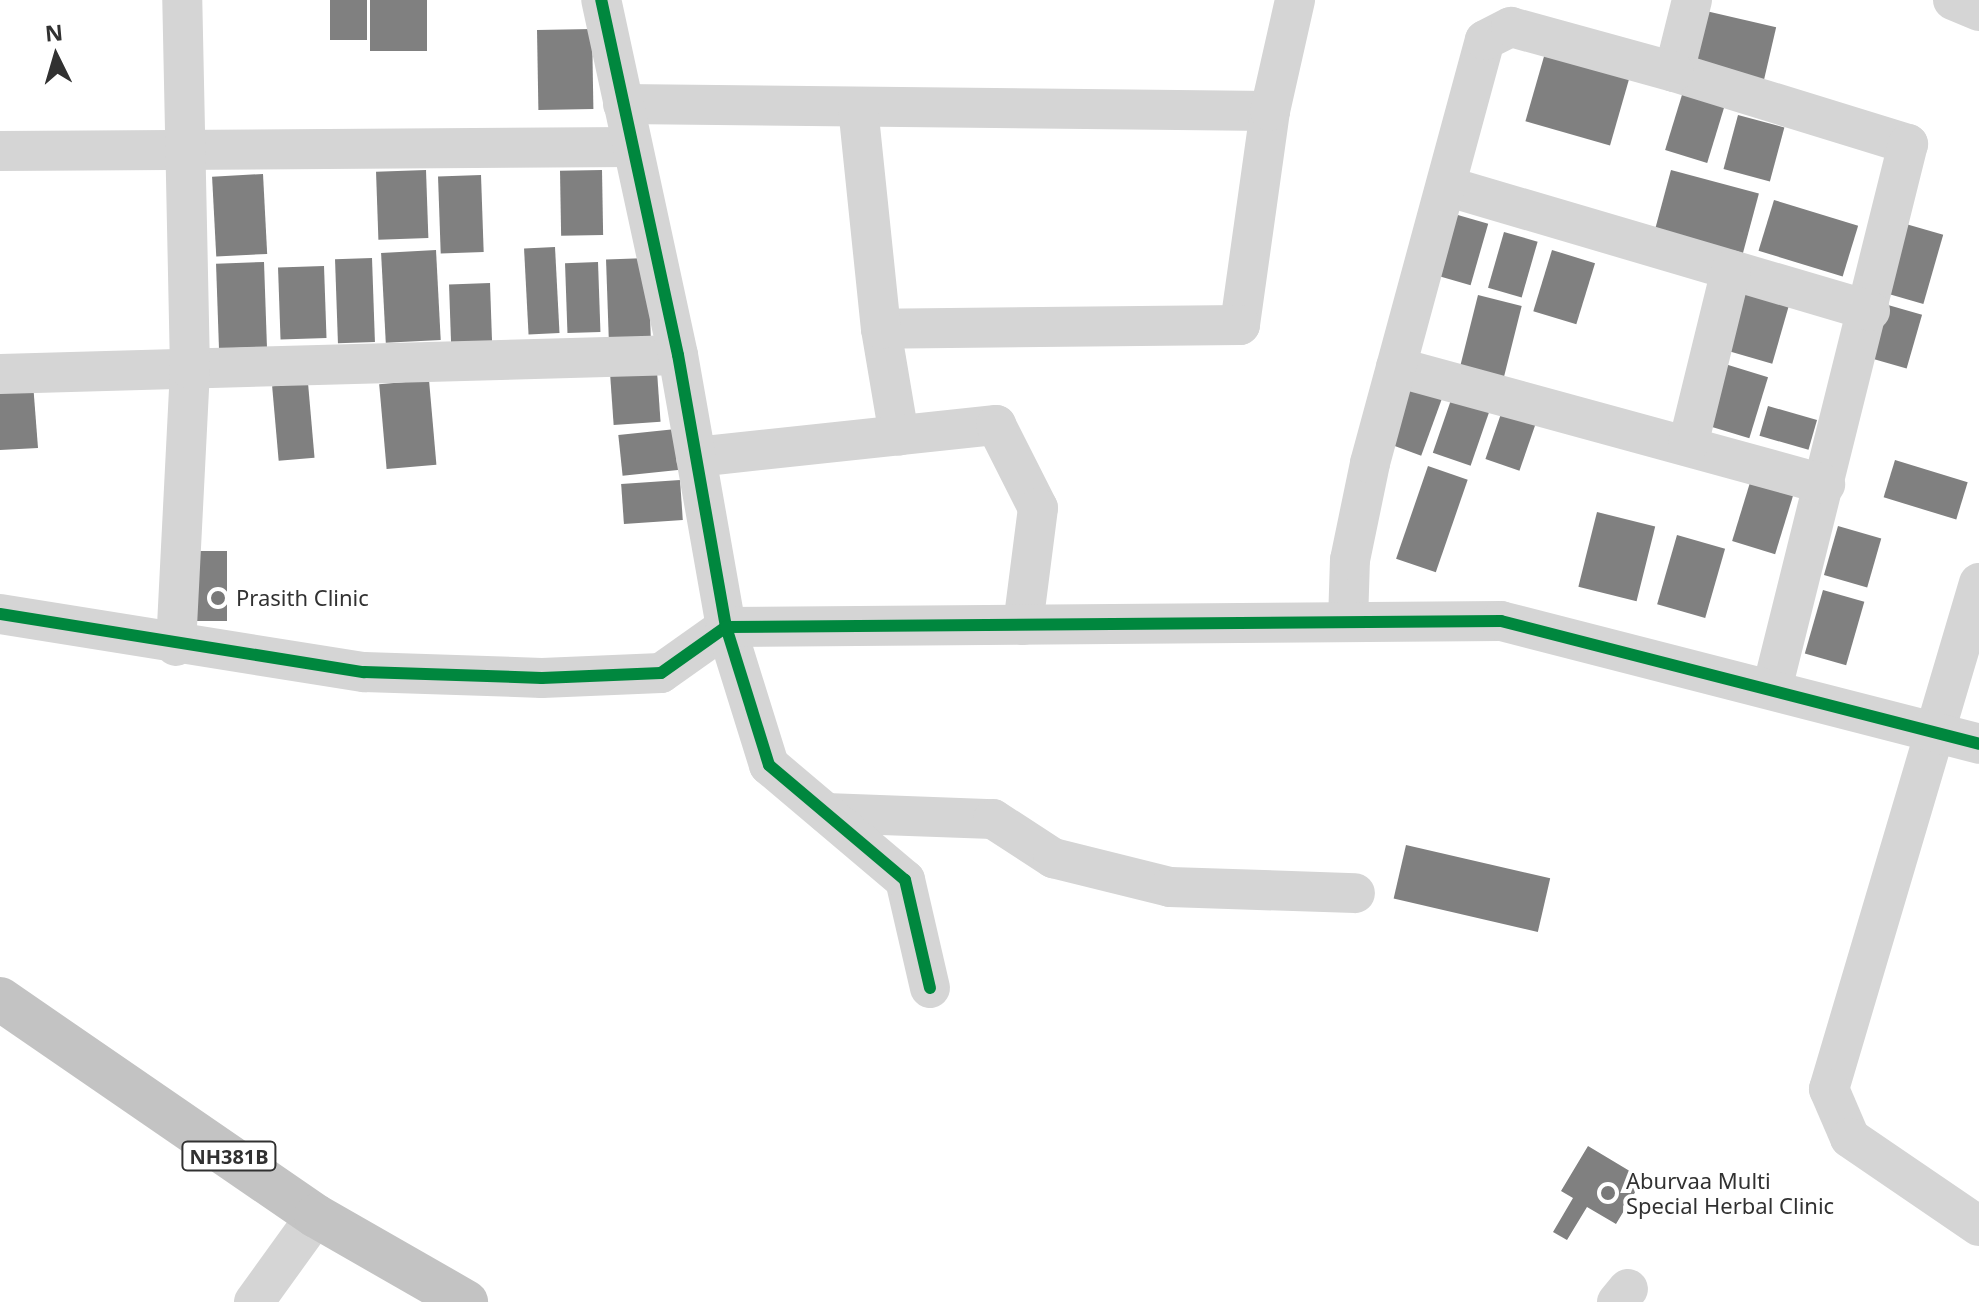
<!DOCTYPE html>
<style>
body{margin:0}
#map{position:relative;width:1979px;height:1302px;overflow:hidden;background:#fff;font-family:"Noto Sans",sans-serif}
div>[style]{position:absolute}
[style*='--x']{left:calc(var(--x)*1px);top:calc(var(--y)*1px);width:calc(var(--w)*1px);rotate:calc(var(--a)*1deg)}
.building>*{inset:0;background:#808080;transform-origin:0 0}
.minor>*{height:40px;margin:-20px;padding:0 20px;transform-origin:20px;border-radius:20px;background:#d5d5d5}
.highway>*{height:44px;margin:-22px;padding:0 22px;transform-origin:22px;border-radius:22px;background:#c3c3c3}
.cycleway>*{height:12px;margin:-6px;padding:0 6px;transform-origin:6px;border-radius:6px;background:#00873e}
.dots>*{width:22px;height:22px;translate:-50% -50%;box-sizing:border-box;border:4px solid #fff;border-radius:50%}
span{translate:-50% -50%;white-space:nowrap;text-align:center;line-height:1.15;-webkit-text-stroke:8px #fff;paint-order:stroke}
.shield-label span{padding:2px 6px;background:#fff;border:2px solid;border-radius:6px;-webkit-text-stroke-width:0}
.shield-label{font-size:20px;color:#313131;font-weight:700}
.poi-label{font-size:22px;color:#313131}
.left{translate:0 -50%;text-align:left}
.north{position:absolute;left:16px;top:16px;width:80px;height:80px;-webkit-text-stroke:6px #fff;paint-order:stroke;rotate:355deg;font-size:22px;font-weight:700;line-height:32px;text-align:center;color:#313131}
.north::after{content:'';display:block;margin:auto;width:28px;height:36px;background:#313131;clip-path:polygon(50% 0,100% 100%,50% 72%,0 100%)}
</style>
<div id="map">
<div class="building">
<div style="left:330px;top:0;width:37px;height:40px"></div>
<div style="left:370px;top:0;width:57px;height:51px"></div>
<div style="left:1706px;top:11px;width:72px;height:55px;rotate:13deg"></div>
<div style="left:592px;top:29px;width:80px;height:55px;rotate:89deg"></div>
<div style="left:1545px;top:53px;width:88px;height:71px;rotate:16deg"></div>
<div style="left:1685px;top:85px;width:44px;height:68px;rotate:17deg"></div>
<div style="left:1738px;top:115px;width:48px;height:56px;rotate:15deg"></div>
<div style="left:426px;top:170px;width:68px;height:50px;rotate:88deg"></div>
<div style="left:602px;top:170px;width:65px;height:42px;rotate:89deg"></div>
<div style="left:1671px;top:170px;width:91px;height:65px;rotate:15deg"></div>
<div style="left:263px;top:174px;width:80px;height:51px;rotate:87deg"></div>
<div style="left:481px;top:175px;width:77px;height:43px;rotate:88deg"></div>
<div style="left:1774px;top:200px;width:88px;height:53px;rotate:17deg"></div>
<div style="left:1444px;top:211px;width:46px;height:64px;rotate:16deg"></div>
<div style="left:1899px;top:222px;width:46px;height:72px;rotate:16deg"></div>
<div style="left:1504px;top:232px;width:35px;height:58px;rotate:16deg"></div>
<div style="left:555px;top:247px;width:86px;height:31px;rotate:87deg"></div>
<div style="left:436px;top:250px;width:90px;height:55px;rotate:87deg"></div>
<div style="left:1552px;top:250px;width:45px;height:64px;rotate:17deg"></div>
<div style="left:372px;top:258px;width:84px;height:37px;rotate:88deg"></div>
<div style="left:648px;top:258px;width:82px;height:42px;rotate:88deg"></div>
<div style="left:264px;top:262px;width:85px;height:48px;rotate:88deg"></div>
<div style="left:598px;top:262px;width:70px;height:33px;rotate:88deg"></div>
<div style="left:324px;top:266px;width:72px;height:46px;rotate:88deg"></div>
<div style="left:490px;top:283px;width:58px;height:41px;rotate:88deg"></div>
<div style="left:1741px;top:284px;width:52px;height:68px;rotate:16deg"></div>
<div style="left:1478px;top:295px;width:45px;height:74px;rotate:14deg"></div>
<div style="left:1874px;top:301px;width:50px;height:56px;rotate:16deg"></div>
<div style="left:656px;top:357px;width:65px;height:47px;rotate:86deg"></div>
<div style="left:1725px;top:364px;width:45px;height:64px;rotate:17deg"></div>
<div style="left:1402px;top:371px;width:47px;height:73px;rotate:20deg"></div>
<div style="left:429px;top:380px;width:85px;height:50px;rotate:85deg"></div>
<div style="clip-path:polygon(33px 383px,38px 448px,0 450px,0 386px)"></div>
<div style="left:308px;top:383px;width:75px;height:36px;rotate:85deg"></div>
<div style="left:1452px;top:397px;width:40px;height:59px;rotate:19deg"></div>
<div style="left:1768px;top:406px;width:51px;height:31px;rotate:16deg"></div>
<div style="left:1503px;top:408px;width:36px;height:54px;rotate:19deg"></div>
<div style="left:676px;top:429px;width:41px;height:58px;rotate:84deg"></div>
<div style="left:1895px;top:460px;width:76px;height:39px;rotate:17deg"></div>
<div style="left:1428px;top:466px;width:42px;height:98px;rotate:19deg"></div>
<div style="left:1752px;top:476px;width:45px;height:68px;rotate:17deg"></div>
<div style="left:680px;top:480px;width:40px;height:59px;rotate:86deg"></div>
<div style="left:1597px;top:512px;width:60px;height:77px;rotate:14deg"></div>
<div style="left:1838px;top:526px;width:45px;height:51px;rotate:16deg"></div>
<div style="left:1677px;top:535px;width:50px;height:72px;rotate:16deg"></div>
<div style="left:190px;top:551px;width:37px;height:70px"></div>
<div style="left:1823px;top:590px;width:43px;height:66px;rotate:16deg"></div>
<div style="left:1406px;top:845px;width:148px;height:55px;rotate:13deg"></div>
<div style="clip-path:polygon(1588px 1146px,1643px 1179px,1616px 1224px,1587px 1207px,1567px 1240px,1553px 1232px,1573px 1198px,1561px 1191px)"></div>
</div>
<div class="minor">
<div style="--x:1692;--y:0;--w:74;--a:104"></div>
<div style="--x:1674;--y:72;--w:245;--a:17.1"></div>
<div style="--x:1908;--y:144;--w:562;--a:104.01"></div>
<div style="--x:1953;--y:0;--w:28;--a:23"></div>
<div style="--x:623;--y:104;--w:647;--a:0.62"></div>
<div style="--x:1270;--y:111;--w:216;--a:98"></div>
<div style="--x:1240;--y:325;--w:359;--a:179.4"></div>
<div style="--x:881;--y:329;--w:108;--a:80.4"></div>
<div style="--x:858;--y:107;--w:223;--a:84.1"></div>
<div style="--x:1270;--y:111;--w:114;--a:-77.3"></div>
<div style="--x:0;--y:151;--w:632;--a:-0.36"></div>
<div style="--x:1446;--y:186;--w:442;--a:16.4"></div>
<div style="--x:1396;--y:367;--w:445;--a:15.3"></div>
<div style="--x:0;--y:374;--w:678;--a:-1.61"></div>
<div style="--x:1688;--y:445;--w:180;--a:-76.2"></div>
<div style="--x:696;--y:457;--w:302;--a:-6.1"></div>
<div style="--x:996;--y:425;--w:93;--a:63.2"></div>
<div style="--x:1038;--y:508;--w:118;--a:97.3"></div>
<div style="--x:1979;--y:583;--w:528;--a:106.51"></div>
<div style="--x:1829;--y:1089;--w:53;--a:66.8"></div>
<div style="--x:1850;--y:1138;--w:156;--a:34.3"></div>
<div style="--x:0;--y:614;--w:369;--a:9.1"></div>
<div style="--x:364;--y:672;--w:178;--a:1.9"></div>
<div style="--x:542;--y:678;--w:119;--a:-2.4"></div>
<div style="--x:661;--y:673;--w:80;--a:-35.3"></div>
<div style="--x:726;--y:627;--w:276;--a:-100"></div>
<div style="--x:678;--y:355;--w:363;--a:-102.2"></div>
<div style="--x:1348;--y:622;--w:62;--a:-88.2"></div>
<div style="--x:1350;--y:560;--w:99;--a:-78.3"></div>
<div style="--x:1370;--y:463;--w:438;--a:-74.8"></div>
<div style="--x:1485;--y:40;--w:29;--a:-27"></div>
<div style="--x:1511;--y:27;--w:169;--a:15.4"></div>
<div style="--x:176;--y:646;--w:277;--a:-87.1"></div>
<div style="--x:190;--y:369;--w:369;--a:-91.2"></div>
<div style="--x:826;--y:813;--w:167;--a:2.1"></div>
<div style="--x:993;--y:819;--w:72;--a:33"></div>
<div style="--x:1053;--y:858;--w:121;--a:13.9"></div>
<div style="--x:1170;--y:887;--w:185;--a:1.9"></div>
<div style="--x:930;--y:988;--w:111;--a:-103"></div>
<div style="--x:905;--y:880;--w:178;--a:-139.8"></div>
<div style="--x:769;--y:765;--w:145;--a:-107.3"></div>
<div style="--x:726;--y:627;--w:775;--a:-0.44"></div>
<div style="--x:1501;--y:621;--w:494;--a:14.4"></div>
<div style="--x:254;--y:1302;--w:106;--a:-54.2"></div>
<div style="--x:1617;--y:1302;--w:17;--a:-50"></div>
</div>
<div class="highway">
<div style="--x:0;--y:999;--w:383;--a:34.5"></div>
<div style="--x:316;--y:1216;--w:173;--a:29.8"></div>
</div>
<div class="cycleway">
<div style="--x:0;--y:614;--w:369;--a:9.1"></div>
<div style="--x:364;--y:672;--w:178;--a:1.9"></div>
<div style="--x:542;--y:678;--w:119;--a:-2.4"></div>
<div style="--x:661;--y:673;--w:80;--a:-35.3"></div>
<div style="--x:726;--y:627;--w:276;--a:-100"></div>
<div style="--x:678;--y:355;--w:363;--a:-102.2"></div>
<div style="--x:930;--y:988;--w:111;--a:-103"></div>
<div style="--x:905;--y:880;--w:178;--a:-139.8"></div>
<div style="--x:769;--y:765;--w:145;--a:-107.3"></div>
<div style="--x:726;--y:627;--w:775;--a:-0.44"></div>
<div style="--x:1501;--y:621;--w:494;--a:14.4"></div>
</div>
<div class="dots">
<div style="left:218px;top:598px;background:#797979"></div>
<div style="left:1608px;top:1193px;background:#797979"></div>
</div>
<div class="shield-label">
<span style="left:229px;top:1156px">NH381B</span>
</div>
<div class="poi-label">
<span class="left" style="left:236px;top:598px">Prasith Clinic</span>
<span class="left" style="left:1626px;top:1193px">Aburvaa Multi<br>Special Herbal Clinic</span>
</div>
<div class="north">N</div>
</div>
